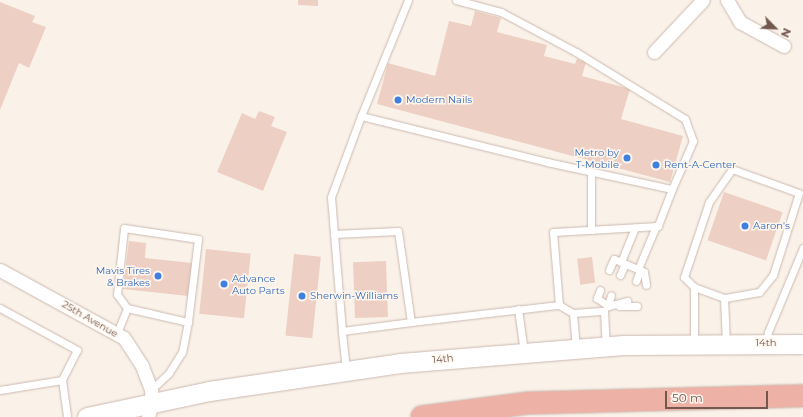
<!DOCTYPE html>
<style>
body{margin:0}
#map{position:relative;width:803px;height:417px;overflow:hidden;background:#faf2e9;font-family:Montserrat,sans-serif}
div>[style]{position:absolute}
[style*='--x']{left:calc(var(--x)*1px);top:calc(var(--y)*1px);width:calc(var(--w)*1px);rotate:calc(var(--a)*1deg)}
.building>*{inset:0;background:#edcfc3;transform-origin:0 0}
.roads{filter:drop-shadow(0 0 1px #ccb9b0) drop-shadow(0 0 1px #ccb9b0)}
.lane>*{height:7px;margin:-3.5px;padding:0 3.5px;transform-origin:3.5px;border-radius:3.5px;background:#fff}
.street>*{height:13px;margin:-6.5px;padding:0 6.5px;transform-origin:6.5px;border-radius:6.5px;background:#fff}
.secondary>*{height:19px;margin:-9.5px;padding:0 9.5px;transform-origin:9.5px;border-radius:9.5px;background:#fff}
.highway>*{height:22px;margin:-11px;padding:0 11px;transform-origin:11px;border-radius:11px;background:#eeb1a6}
.dots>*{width:11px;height:11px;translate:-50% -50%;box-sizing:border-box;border:2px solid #fdf6ef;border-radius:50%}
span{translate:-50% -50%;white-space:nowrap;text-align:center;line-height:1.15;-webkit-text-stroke:3px #fdf6ef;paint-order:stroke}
.shop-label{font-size:10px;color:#366cbe}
.left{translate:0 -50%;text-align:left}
.right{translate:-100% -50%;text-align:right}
.street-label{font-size:10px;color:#73584f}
.north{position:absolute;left:755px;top:8px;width:40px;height:40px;-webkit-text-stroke:3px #fdf6ef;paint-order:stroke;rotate:114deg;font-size:11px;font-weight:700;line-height:16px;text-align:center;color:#73584f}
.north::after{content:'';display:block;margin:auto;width:14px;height:18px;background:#73584f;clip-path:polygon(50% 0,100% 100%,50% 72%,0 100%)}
.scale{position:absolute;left:665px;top:391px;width:103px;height:18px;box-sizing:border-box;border:2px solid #73584f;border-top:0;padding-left:5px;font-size:12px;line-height:14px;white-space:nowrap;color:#73584f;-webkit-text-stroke:3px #fdf6ef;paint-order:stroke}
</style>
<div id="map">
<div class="building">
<div style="clip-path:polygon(298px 0,318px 0,318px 6px,298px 5px)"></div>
<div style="clip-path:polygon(0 2px,35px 16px,32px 22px,46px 27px,29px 68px,19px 63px,0 110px)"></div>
<div style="clip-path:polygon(475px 11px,501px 18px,497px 32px,547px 45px,544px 56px,575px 64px,577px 59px,586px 62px,582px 76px,630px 89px,621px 119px,683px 136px,670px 182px,377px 104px,388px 63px,435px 76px,449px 21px,471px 26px)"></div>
<div style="clip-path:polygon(259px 111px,275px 117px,271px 126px,287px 132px,263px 191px,217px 172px,242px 113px,255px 119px)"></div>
<div style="left:724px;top:192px;width:62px;height:51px;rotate:19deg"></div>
<div style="clip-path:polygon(129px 241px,146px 243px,145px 258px,192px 263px,188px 296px,123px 289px)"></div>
<div style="left:206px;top:249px;width:45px;height:65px;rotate:6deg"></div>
<div style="left:294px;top:254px;width:27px;height:82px;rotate:6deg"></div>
<div style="left:592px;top:257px;width:26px;height:15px;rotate:83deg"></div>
<div style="left:386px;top:261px;width:56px;height:33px;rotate:88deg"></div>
</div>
<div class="roads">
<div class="lane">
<div style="--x:456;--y:0;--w:47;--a:14.9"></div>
<div style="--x:501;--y:12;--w:85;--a:28.1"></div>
<div style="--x:576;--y:52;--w:128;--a:31.6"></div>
<div style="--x:685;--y:119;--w:23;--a:70"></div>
<div style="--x:693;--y:141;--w:52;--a:113.6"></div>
<div style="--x:361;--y:116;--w:125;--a:-67.9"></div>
<div style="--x:591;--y:230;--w:58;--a:-90"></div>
<div style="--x:334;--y:234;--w:64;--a:-2.7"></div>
<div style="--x:398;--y:231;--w:92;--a:81.9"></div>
<div style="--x:411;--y:322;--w:149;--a:-6.6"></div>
<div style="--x:621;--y:262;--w:37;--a:-68"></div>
<div style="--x:638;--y:269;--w:47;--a:-67.3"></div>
<div style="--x:609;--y:270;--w:12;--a:-66"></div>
<div style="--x:614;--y:259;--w:8;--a:23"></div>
<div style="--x:621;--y:262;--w:25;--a:23"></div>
<div style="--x:644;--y:272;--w:13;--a:81"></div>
<div style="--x:620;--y:275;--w:12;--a:-66"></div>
<div style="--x:636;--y:281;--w:12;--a:-70"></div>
<div style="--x:694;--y:287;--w:14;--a:-135"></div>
<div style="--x:684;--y:277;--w:79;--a:-71.6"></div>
<div style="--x:709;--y:202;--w:40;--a:-55.1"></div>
<div style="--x:732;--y:169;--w:71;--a:19.7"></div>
<div style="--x:799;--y:193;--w:86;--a:107.6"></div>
<div style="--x:773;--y:275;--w:22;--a:129"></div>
<div style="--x:759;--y:292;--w:36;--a:170"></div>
<div style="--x:600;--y:290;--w:9;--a:111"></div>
<div style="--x:597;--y:298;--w:14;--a:36"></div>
<div style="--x:608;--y:306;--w:20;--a:-15"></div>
<div style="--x:608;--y:306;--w:11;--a:-75"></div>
<div style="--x:619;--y:306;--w:18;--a:0"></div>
<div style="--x:0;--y:308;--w:88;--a:28.6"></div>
<div style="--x:77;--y:350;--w:34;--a:117"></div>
<div style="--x:62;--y:380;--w:37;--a:82"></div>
<div style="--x:127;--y:308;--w:17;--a:-126"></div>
<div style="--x:117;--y:294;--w:66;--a:-83.9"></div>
<div style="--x:124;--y:228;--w:75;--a:8.5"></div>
<div style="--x:198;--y:239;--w:84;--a:96.9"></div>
<div style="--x:518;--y:309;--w:43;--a:82.1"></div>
<div style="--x:342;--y:331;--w:134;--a:-94.7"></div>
<div style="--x:331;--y:197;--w:86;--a:-69.7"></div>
<div style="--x:361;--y:116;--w:192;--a:13.9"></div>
<div style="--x:547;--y:162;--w:128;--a:12.2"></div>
<div style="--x:672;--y:189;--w:40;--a:111"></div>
<div style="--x:658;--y:226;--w:105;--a:176.7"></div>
<div style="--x:553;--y:232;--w:73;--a:85.3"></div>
<div style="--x:559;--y:305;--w:16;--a:30"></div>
<div style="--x:117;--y:333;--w:27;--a:-68"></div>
<div style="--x:127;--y:308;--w:63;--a:12.9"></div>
<div style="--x:188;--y:322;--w:31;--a:101"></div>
<div style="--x:182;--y:352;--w:25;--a:122"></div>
<div style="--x:169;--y:373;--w:25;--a:137"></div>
<div style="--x:766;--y:343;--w:11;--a:-80"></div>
<div style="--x:768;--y:332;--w:91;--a:-67.4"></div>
<div style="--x:694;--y:344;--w:57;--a:-90"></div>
<div style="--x:694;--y:287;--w:32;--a:20"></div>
<div style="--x:724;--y:298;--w:45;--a:87.5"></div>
<div style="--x:576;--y:348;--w:35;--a:-95"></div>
<div style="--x:573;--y:313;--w:31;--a:-4"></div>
<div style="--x:604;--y:311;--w:35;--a:87"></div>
<div style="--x:346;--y:370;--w:39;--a:-96"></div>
<div style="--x:342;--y:331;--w:70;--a:-7.4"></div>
<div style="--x:0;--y:390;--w:63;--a:-9.2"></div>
</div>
<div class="street">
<div style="--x:727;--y:0;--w:26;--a:59"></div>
<div style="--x:740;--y:22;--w:50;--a:28.6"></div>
<div style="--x:654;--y:52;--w:71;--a:-46.7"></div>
<div style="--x:0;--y:270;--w:141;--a:28.7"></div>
<div style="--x:124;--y:338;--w:33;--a:57"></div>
<div style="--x:142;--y:366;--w:26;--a:69"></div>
<div style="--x:151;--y:390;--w:12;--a:85"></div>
<div style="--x:152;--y:402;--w:16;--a:105"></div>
</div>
<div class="secondary">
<div style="--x:87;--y:417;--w:125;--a:-12"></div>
<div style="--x:209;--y:391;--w:193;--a:-8.3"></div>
<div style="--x:400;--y:363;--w:224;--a:-4.6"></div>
<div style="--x:623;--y:345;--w:180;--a:-0.3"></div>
</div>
<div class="highway">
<div style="--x:422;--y:417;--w:108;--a:-7.5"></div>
<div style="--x:529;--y:403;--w:274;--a:-1.5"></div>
</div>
</div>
<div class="dots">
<div style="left:398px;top:100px;background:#3f7fe0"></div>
<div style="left:627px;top:158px;background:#3f7fe0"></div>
<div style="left:656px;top:165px;background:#3f7fe0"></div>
<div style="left:745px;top:226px;background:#3f7fe0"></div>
<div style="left:158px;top:276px;background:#3f7fe0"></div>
<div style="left:224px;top:284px;background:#3f7fe0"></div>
<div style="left:302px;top:296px;background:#3f7fe0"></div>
</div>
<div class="shop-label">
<span class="left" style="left:406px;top:100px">Modern Nails</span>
<span class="right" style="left:619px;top:158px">Metro by<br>T-Mobile</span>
<span class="left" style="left:664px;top:165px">Rent-A-Center</span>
<span class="left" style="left:753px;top:226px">Aaron's</span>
<span class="right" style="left:150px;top:276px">Mavis Tires<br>&amp; Brakes</span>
<span class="left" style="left:232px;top:284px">Advance<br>Auto Parts</span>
<span class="left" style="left:310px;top:296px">Sherwin-Williams</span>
</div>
<div class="street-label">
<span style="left:90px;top:319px;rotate:30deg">25th Avenue</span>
<span style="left:766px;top:343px">14th</span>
<span style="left:443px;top:359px;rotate:-6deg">14th</span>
</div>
<div class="north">N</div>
<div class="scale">50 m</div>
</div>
